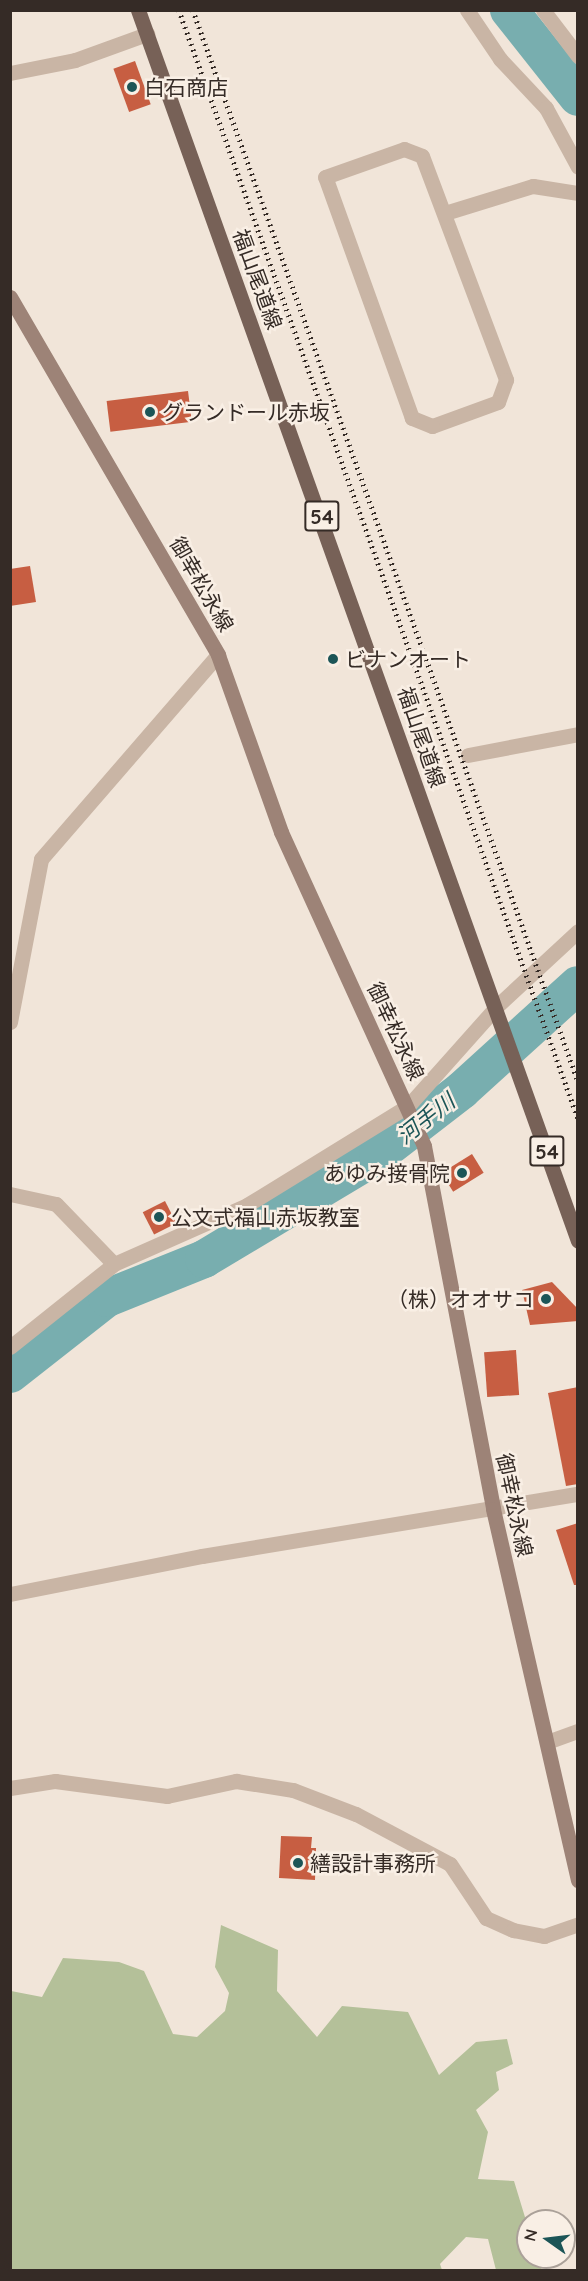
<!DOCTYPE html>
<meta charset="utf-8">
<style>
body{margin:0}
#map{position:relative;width:588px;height:2281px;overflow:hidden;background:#f1e5d9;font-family:Quicksand,"Noto Sans JP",sans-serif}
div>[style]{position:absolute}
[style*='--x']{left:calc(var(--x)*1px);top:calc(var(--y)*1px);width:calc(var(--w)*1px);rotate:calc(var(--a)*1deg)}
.green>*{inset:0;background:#b4c099}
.river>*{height:38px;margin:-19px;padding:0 19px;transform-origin:19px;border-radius:19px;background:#78aeaf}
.building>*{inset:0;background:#c75e42;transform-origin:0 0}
.street>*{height:15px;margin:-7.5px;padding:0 7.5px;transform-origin:7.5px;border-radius:7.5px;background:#c9b5a5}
.secondary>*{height:15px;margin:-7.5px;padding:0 7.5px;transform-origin:7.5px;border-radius:7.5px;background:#9d8377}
.primary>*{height:15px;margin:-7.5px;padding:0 7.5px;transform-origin:7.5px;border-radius:7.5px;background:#776157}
.rail>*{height:4.5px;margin-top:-2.25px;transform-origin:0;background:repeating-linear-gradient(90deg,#352b26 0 1.5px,transparent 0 6px)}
.dots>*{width:16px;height:16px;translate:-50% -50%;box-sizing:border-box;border:3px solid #f9efe5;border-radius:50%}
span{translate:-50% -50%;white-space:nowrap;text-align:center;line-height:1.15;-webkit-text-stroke:5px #f9efe5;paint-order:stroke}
.shield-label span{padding:2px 4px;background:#f9efe5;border:2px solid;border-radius:4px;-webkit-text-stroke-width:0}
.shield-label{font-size:20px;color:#352b26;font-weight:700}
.poi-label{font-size:21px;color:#352b26}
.left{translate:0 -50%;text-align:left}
.right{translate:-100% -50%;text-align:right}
.street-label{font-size:21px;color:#352b26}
.water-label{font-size:22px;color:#1c5557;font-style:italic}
.frame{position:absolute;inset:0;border:12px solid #352b26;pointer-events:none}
.north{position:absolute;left:516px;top:2209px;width:60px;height:60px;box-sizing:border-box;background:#f9efe5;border:2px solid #aba199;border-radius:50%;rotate:284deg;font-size:16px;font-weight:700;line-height:24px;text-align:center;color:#352b26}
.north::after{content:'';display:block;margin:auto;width:21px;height:27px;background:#1c5557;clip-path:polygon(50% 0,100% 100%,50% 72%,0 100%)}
</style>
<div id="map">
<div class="green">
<div style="clip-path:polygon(221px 1925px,278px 1950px,277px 1991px,317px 2037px,342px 2006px,408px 2012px,439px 2075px,476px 2042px,507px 2039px,513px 2064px,496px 2072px,499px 2090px,476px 2110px,488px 2132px,478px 2179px,514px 2181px,528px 2227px,528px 2257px,537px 2257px,542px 2270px,496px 2270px,488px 2239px,466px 2237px,440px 2264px,442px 2270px,11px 2270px,11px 1991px,42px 1997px,63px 1958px,119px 1962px,144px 1971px,173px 2034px,197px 2037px,225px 2011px,229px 1993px,215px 1967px)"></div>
</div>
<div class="river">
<div style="--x:509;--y:10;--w:111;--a:51.6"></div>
<div style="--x:10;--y:1374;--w:123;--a:-38.1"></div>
<div style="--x:107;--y:1298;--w:105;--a:-21.9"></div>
<div style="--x:204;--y:1259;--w:203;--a:-30.9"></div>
<div style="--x:378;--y:1155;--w:106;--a:-37.7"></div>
<div style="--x:462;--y:1090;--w:156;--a:-42.2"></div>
</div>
<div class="building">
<div style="left:135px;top:61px;width:46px;height:23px;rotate:70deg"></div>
<div style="left:188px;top:391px;width:31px;height:82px;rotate:83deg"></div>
<div style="clip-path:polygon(30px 566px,36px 602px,10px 606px,10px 569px)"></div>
<div style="left:472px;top:1154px;width:22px;height:36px;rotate:58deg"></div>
<div style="left:165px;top:1201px;width:25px;height:25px;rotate:63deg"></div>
<div style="clip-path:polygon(552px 1282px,578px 1309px,578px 1321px,530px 1325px,522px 1290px)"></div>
<div style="left:516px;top:1350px;width:45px;height:32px;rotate:86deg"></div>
<div style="clip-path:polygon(578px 1387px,578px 1484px,566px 1486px,548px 1393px)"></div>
<div style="clip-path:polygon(578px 1523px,578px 1585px,574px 1585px,556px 1530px)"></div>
<div style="clip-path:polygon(281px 1836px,312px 1837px,311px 1848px,316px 1848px,315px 1880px,279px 1878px)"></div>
</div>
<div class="street">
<div style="--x:467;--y:10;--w:59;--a:56"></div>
<div style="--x:500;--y:59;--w:67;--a:46.8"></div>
<div style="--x:546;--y:108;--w:67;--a:61.5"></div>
<div style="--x:543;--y:10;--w:58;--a:52.7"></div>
<div style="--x:10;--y:73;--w:66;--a:-11.3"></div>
<div style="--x:75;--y:60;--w:77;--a:-19.9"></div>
<div style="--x:404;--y:149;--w:19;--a:21"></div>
<div style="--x:422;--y:156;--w:239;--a:69.4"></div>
<div style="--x:506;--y:380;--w:23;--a:110"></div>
<div style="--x:498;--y:402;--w:70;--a:160"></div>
<div style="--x:432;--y:426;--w:22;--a:-158"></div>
<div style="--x:412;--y:418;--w:256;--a:-109.8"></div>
<div style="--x:325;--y:177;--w:84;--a:-19.5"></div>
<div style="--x:445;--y:213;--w:92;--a:-17.1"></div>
<div style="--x:533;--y:186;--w:46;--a:8.8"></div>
<div style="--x:468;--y:755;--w:112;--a:-10.8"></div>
<div style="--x:10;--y:1022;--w:166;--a:-79.2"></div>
<div style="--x:41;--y:859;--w:270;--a:-49.1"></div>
<div style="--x:10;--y:1194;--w:47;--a:12.3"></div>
<div style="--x:56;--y:1204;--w:83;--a:46"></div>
<div style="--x:10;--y:1347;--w:133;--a:-38.6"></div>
<div style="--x:114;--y:1264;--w:145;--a:-23.9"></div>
<div style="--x:247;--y:1205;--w:189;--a:-31.6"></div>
<div style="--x:408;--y:1106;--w:134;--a:-48.3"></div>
<div style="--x:497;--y:1006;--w:110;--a:-42.8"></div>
<div style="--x:10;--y:1594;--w:196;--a:-11.2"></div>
<div style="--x:202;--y:1556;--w:381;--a:-9.4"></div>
<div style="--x:547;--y:1742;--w:33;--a:-20"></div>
<div style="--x:10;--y:1788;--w:46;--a:-8.8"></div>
<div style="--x:55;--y:1781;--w:113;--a:7.6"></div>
<div style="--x:167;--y:1796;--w:71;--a:-12.3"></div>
<div style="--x:236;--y:1781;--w:58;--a:9"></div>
<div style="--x:293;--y:1790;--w:67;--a:20.9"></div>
<div style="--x:356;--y:1814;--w:106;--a:28"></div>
<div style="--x:450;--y:1864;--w:65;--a:56.3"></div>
<div style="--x:486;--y:1918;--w:30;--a:24"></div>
<div style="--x:513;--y:1930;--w:32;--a:11"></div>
<div style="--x:544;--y:1936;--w:36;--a:-19"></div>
</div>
<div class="secondary">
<div style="--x:10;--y:297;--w:414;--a:59.8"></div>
<div style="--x:218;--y:655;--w:188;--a:70.4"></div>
<div style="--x:281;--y:832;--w:345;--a:65.5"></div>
<div style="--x:424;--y:1146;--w:369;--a:79.2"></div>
<div style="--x:493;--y:1509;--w:381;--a:77.1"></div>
</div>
<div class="primary">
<div style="--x:138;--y:10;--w:1307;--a:70.33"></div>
</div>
<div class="rail">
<div style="--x:179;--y:10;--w:1178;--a:70.2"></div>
<div style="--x:193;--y:10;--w:1138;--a:70.23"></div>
</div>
<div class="dots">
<div style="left:132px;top:87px;background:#1c5557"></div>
<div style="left:150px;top:412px;background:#1c5557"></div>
<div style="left:333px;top:659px;background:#1c5557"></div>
<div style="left:462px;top:1173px;background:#1c5557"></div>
<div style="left:159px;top:1217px;background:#1c5557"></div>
<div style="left:546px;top:1299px;background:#1c5557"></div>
<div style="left:298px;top:1863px;background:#1c5557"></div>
</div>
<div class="shield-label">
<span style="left:322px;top:516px">54</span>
<span style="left:547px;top:1151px">54</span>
</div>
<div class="poi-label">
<span class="left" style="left:144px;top:87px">白石商店</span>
<span class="left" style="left:162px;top:412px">グランドール赤坂</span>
<span class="left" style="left:345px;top:659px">ビナンオート</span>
<span class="right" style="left:450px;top:1173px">あゆみ接骨院</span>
<span class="left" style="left:171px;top:1217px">公文式福山赤坂教室</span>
<span class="right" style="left:534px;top:1299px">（株）オオサコ</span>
<span class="left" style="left:310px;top:1863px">繕設計事務所</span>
</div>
<div class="street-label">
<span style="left:258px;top:279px;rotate:70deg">福山尾道線</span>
<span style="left:202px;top:584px;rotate:60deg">御幸松永線</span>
<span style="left:422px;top:737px;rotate:71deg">福山尾道線</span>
<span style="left:396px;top:1031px;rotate:65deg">御幸松永線</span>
<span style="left:515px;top:1505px;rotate:78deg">御幸松永線</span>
</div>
<div class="water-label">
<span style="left:426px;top:1119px;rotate:-38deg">河手川</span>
</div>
<div class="frame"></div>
<div class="north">N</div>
</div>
